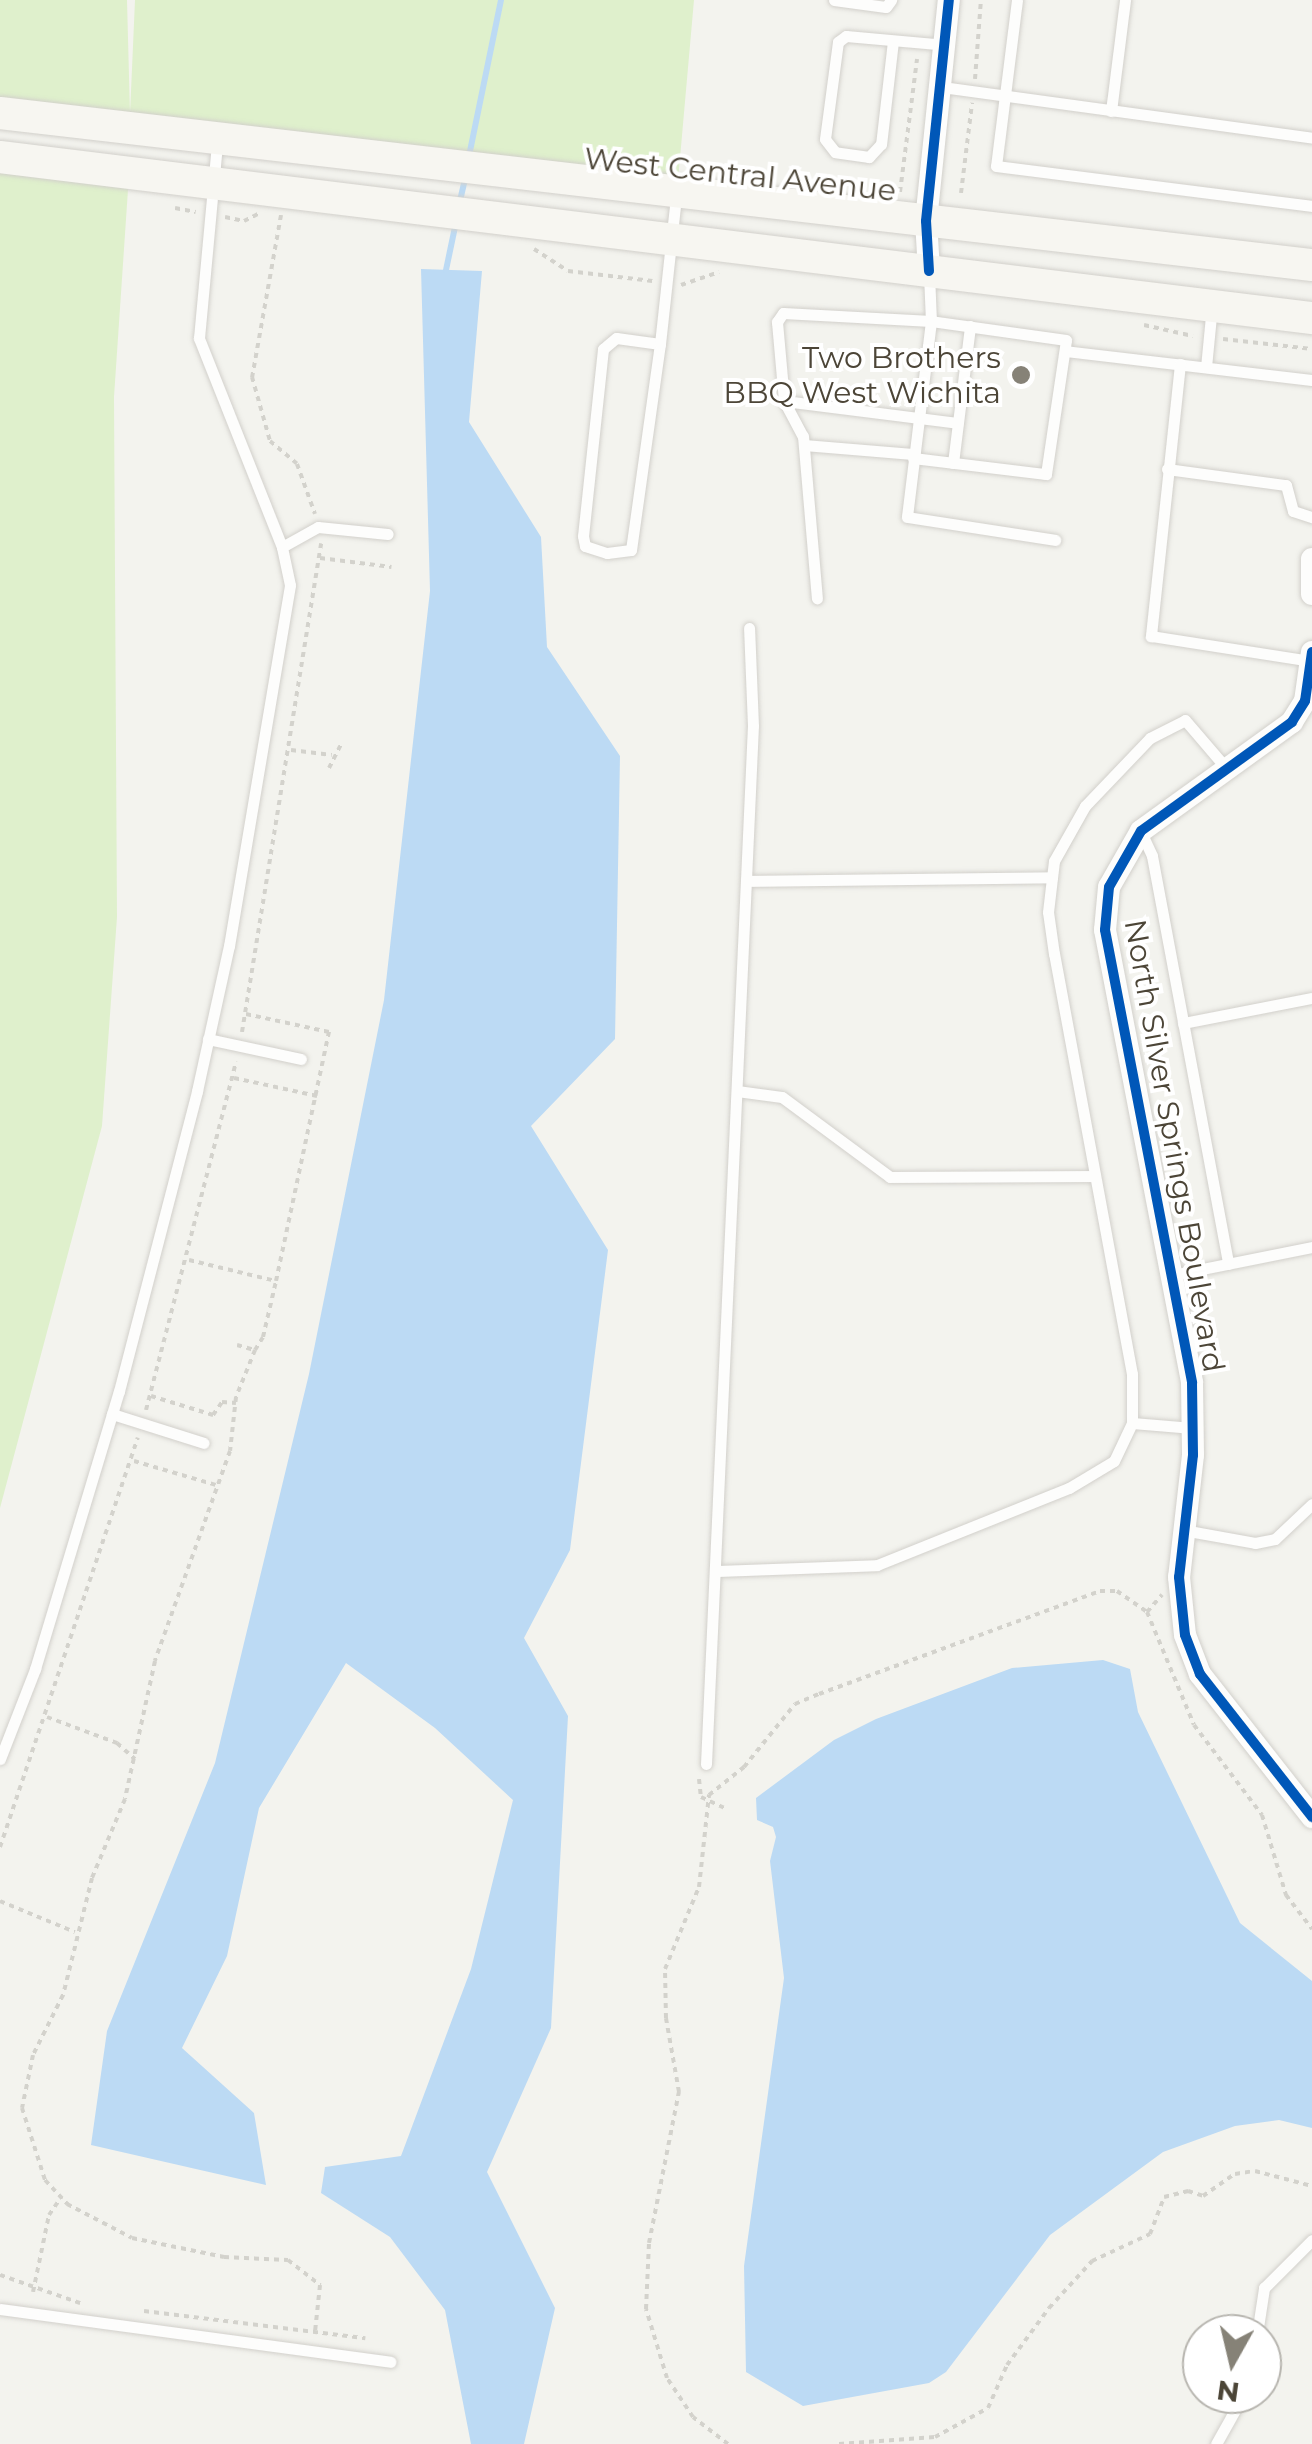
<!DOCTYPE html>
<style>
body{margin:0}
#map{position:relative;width:1312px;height:2444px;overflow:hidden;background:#f3f3ee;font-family:Montserrat,sans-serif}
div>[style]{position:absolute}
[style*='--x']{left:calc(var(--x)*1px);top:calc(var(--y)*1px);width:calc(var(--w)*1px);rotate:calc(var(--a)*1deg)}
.green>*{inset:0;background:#dff0cc}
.water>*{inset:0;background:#bcdaf4}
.stream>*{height:6px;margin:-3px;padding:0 3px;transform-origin:3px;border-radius:3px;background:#bcdaf4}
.path>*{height:4px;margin-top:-2px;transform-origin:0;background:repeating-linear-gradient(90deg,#d3d2cc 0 5px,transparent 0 10px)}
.roads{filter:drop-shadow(0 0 2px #d2d0cb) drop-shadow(0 0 2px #d2d0cb)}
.lane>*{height:11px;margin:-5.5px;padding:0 5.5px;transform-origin:5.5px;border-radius:5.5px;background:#fdfdfc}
.street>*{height:22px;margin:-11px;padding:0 11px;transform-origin:11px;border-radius:11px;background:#fdfdfc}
.secondary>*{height:32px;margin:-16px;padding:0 16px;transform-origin:16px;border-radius:16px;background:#f7f6f1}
.cycleway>*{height:10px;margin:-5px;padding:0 5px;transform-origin:5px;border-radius:5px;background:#0057b8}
.dots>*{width:28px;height:28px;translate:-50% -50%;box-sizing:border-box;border:5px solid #fff;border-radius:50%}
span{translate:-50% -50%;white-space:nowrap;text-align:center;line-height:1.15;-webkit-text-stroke:8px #fff;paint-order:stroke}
.street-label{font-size:30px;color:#4c4537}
.poi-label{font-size:30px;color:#4c4537}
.right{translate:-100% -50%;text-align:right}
.north{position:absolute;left:1182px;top:2314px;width:100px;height:100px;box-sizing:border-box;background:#fff;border:2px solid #b7b5af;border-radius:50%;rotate:188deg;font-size:28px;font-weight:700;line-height:40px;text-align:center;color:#4c4537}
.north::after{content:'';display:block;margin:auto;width:35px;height:45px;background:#868277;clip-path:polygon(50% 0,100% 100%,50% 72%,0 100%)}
</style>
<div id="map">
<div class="green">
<div style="clip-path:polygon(0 0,127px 0,130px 114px,135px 0,694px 0,677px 192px,0 111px)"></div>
<div style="clip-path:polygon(0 156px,129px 175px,114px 397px,117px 917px,102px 1126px,0 1508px)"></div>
</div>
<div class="water">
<div style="clip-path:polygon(421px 269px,482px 271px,469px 422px,541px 537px,547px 647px,620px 756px,615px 1039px,531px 1126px,608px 1250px,570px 1550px,524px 1638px,568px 1716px,551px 2028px,487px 2172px,555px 2308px,524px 2444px,471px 2444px,445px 2310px,390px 2237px,321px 2193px,325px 2167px,401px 2156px,471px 1969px,513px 1800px,435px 1728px,346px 1663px,259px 1808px,227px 1956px,182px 2048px,254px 2113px,266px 2185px,91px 2145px,107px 2031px,215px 1763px,309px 1374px,384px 1000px,430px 591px)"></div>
<div style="clip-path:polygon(1103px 1660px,1130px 1669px,1138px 1712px,1240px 1923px,1312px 1981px,1312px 2128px,1279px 2120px,1235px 2126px,1163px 2152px,1050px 2235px,946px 2372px,929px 2383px,803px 2406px,746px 2372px,744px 2266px,784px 1978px,770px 1861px,776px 1837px,773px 1827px,757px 1820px,756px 1798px,834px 1740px,876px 1719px,1012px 1668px)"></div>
</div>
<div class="stream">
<div style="--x:469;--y:156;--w:159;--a:-78.4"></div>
<div style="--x:459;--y:205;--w:28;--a:-77"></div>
<div style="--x:446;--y:270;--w:49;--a:-78.2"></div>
</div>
<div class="path">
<div style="--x:975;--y:79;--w:79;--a:-85.7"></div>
<div style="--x:900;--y:192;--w:134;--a:-82.7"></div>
<div style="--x:961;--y:193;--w:91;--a:-83"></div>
<div style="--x:175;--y:208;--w:21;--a:11"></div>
<div style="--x:281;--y:215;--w:165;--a:100.1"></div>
<div style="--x:252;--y:377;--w:66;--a:74.3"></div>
<div style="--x:270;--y:441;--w:35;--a:40"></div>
<div style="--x:297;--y:464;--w:53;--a:70.2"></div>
<div style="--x:225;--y:217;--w:19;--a:12"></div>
<div style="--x:244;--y:221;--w:16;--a:-27"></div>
<div style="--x:534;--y:249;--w:40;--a:32.9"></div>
<div style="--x:568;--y:271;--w:85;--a:6.8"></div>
<div style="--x:681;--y:285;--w:40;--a:-18.9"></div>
<div style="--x:1144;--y:325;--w:50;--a:12.7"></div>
<div style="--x:1223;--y:339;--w:90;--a:6.4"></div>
<div style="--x:320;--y:558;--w:72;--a:7.2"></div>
<div style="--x:291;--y:750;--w:41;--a:7"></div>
<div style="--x:329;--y:768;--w:29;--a:-63"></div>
<div style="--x:242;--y:1032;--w:495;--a:-80.8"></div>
<div style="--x:234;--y:1078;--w:85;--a:12.2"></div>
<div style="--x:189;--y:1260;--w:89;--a:13.6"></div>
<div style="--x:276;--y:1281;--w:255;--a:-78"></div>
<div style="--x:329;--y:1032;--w:85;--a:-167.8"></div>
<div style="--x:237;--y:1345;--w:19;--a:16"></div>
<div style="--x:255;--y:1350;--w:15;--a:-58"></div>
<div style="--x:263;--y:1337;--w:57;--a:-76.9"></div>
<div style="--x:255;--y:1350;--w:51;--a:112"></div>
<div style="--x:236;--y:1397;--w:54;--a:96.3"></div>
<div style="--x:230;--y:1451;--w:223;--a:109.7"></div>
<div style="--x:155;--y:1661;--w:141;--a:102.3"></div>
<div style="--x:125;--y:1799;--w:86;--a:112.7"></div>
<div style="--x:92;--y:1878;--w:121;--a:103.9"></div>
<div style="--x:63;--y:1995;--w:67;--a:116.6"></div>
<div style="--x:33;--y:2055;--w:54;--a:101.7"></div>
<div style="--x:22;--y:2108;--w:76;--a:72.3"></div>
<div style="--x:45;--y:2180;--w:33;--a:47"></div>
<div style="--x:67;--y:2204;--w:73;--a:27.6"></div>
<div style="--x:132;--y:2238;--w:94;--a:11.7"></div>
<div style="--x:224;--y:2257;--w:64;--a:2.7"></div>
<div style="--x:288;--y:2260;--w:41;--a:38"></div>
<div style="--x:320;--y:2285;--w:47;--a:96.1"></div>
<div style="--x:151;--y:1396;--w:65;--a:17"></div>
<div style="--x:213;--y:1415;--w:16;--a:-55"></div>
<div style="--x:222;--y:1402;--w:14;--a:4"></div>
<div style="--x:146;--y:1410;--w:360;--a:-75.5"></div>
<div style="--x:134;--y:1461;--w:85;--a:16.3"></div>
<div style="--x:1147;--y:1612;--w:122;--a:67.4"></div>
<div style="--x:1194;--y:1725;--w:113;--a:52.9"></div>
<div style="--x:1262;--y:1815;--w:84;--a:73.3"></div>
<div style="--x:1286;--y:1895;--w:43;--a:52.6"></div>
<div style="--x:47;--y:1717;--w:75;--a:20.4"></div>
<div style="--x:117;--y:1743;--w:24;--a:42"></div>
<div style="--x:699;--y:1779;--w:18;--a:84"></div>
<div style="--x:701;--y:1797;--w:26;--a:25"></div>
<div style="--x:0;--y:1847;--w:432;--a:-71.4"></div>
<div style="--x:0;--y:1901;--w:81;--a:22.5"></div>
<div style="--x:0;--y:2275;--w:85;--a:19.3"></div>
<div style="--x:33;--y:2292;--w:79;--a:-78.3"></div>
<div style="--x:49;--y:2215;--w:22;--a:-56"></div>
<div style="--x:144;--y:2311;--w:223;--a:7"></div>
<div style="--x:728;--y:2444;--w:44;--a:-142.4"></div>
<div style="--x:693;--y:2417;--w:47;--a:-123.7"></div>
<div style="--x:667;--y:2378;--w:72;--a:-106.9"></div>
<div style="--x:646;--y:2309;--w:66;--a:-87.4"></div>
<div style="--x:649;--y:2243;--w:154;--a:-78.8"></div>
<div style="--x:679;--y:2092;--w:75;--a:-100"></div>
<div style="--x:666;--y:2018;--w:49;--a:-91.2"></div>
<div style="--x:665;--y:1969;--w:89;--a:-67.5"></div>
<div style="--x:699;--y:1887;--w:93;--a:-83.8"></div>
<div style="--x:709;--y:1795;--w:45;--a:-38.7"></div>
<div style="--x:744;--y:1767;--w:81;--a:-51"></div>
<div style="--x:795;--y:1704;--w:26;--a:-23"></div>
<div style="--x:819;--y:1694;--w:299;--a:-20.1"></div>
<div style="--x:1100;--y:1591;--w:17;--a:0"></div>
<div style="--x:1117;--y:1591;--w:37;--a:35"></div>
<div style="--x:1147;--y:1612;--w:23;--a:-49"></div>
<div style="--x:839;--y:2444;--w:96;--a:-4.2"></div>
<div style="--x:935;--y:2437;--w:60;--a:-28.7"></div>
<div style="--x:988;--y:2408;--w:47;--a:-66.2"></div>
<div style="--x:1007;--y:2365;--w:71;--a:-53.6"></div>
<div style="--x:1049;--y:2308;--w:64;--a:-47.5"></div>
<div style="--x:1092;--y:2261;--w:64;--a:-25"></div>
<div style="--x:1150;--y:2234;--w:40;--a:-69"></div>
<div style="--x:1164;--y:2197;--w:25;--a:-14"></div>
<div style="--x:1188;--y:2191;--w:16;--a:18"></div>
<div style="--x:1203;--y:2196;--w:39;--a:-35"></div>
<div style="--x:1235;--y:2174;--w:20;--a:-9"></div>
<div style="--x:1255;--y:2171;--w:59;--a:14.7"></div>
</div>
<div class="roads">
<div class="lane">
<div style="--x:834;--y:0;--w:52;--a:7.7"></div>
<div style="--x:886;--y:7;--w:9;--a:-54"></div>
<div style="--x:1017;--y:0;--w:167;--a:97.2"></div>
<div style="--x:996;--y:166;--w:319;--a:7.2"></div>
<div style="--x:893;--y:41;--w:104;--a:96.6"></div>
<div style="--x:881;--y:144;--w:18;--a:133"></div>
<div style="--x:869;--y:157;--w:34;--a:-172"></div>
<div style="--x:835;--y:152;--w:16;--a:-128"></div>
<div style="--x:825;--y:139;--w:98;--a:-82.4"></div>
<div style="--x:838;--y:42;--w:10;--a:-37"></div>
<div style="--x:846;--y:36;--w:100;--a:5.1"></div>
<div style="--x:942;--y:87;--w:373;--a:7.8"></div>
<div style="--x:1111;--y:111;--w:112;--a:-82.8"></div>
<div style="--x:929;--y:274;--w:47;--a:87.6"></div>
<div style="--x:931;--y:321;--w:197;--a:97"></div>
<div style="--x:907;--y:517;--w:150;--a:8.8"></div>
<div style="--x:660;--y:344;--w:44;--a:-172.2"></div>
<div style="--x:616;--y:338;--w:17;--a:140"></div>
<div style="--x:603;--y:349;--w:188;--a:96.1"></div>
<div style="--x:583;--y:536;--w:10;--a:79"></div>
<div style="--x:585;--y:546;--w:23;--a:18"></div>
<div style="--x:607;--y:553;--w:24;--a:-7"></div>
<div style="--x:631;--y:550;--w:208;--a:-82"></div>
<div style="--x:660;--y:344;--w:149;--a:-83.8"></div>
<div style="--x:1065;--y:351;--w:249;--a:6.7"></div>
<div style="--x:1180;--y:364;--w:274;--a:96.1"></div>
<div style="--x:1151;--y:636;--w:162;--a:8.9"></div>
<div style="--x:1206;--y:367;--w:61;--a:-84.4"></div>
<div style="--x:784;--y:401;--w:40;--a:62"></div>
<div style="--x:803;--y:436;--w:163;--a:85.1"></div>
<div style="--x:804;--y:445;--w:109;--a:4.7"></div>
<div style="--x:913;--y:458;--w:134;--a:6.9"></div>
<div style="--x:1046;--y:474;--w:135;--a:-81.5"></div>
<div style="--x:1066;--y:340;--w:136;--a:-172"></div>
<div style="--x:931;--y:321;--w:148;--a:-176.9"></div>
<div style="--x:783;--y:313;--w:11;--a:124"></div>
<div style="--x:777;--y:322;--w:79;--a:84.9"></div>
<div style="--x:784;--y:401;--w:175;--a:7.2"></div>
<div style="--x:953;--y:463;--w:138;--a:-82.9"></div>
<div style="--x:1167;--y:469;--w:120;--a:7.7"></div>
<div style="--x:1286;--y:485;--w:27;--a:75"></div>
<div style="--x:1293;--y:511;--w:20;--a:18"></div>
<div style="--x:282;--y:547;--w:41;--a:-29.1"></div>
<div style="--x:318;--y:527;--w:70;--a:5.7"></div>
<div style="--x:1141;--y:832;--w:26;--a:65"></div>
<div style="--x:1152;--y:856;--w:415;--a:79.4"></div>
<div style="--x:746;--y:881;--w:306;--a:-0.7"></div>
<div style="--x:1183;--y:1023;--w:131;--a:-11"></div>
<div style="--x:208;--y:1039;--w:95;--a:12.1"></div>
<div style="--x:737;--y:1091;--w:45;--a:7.6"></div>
<div style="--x:782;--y:1097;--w:134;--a:36.5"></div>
<div style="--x:890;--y:1177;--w:205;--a:-0.3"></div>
<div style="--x:1172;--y:1275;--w:143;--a:-11.3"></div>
<div style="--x:112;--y:1414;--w:96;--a:17.5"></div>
<div style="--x:1132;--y:1423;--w:61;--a:4.7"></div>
<div style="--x:1183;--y:1530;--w:73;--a:10.2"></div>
<div style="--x:1255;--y:1543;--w:20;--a:-11"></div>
<div style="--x:1275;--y:1539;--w:51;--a:-43.4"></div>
<div style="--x:716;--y:1571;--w:161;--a:-2.1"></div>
<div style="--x:877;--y:1565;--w:207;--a:-21.9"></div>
<div style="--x:1069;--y:1488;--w:52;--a:-31"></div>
<div style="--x:1114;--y:1461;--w:42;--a:-64.7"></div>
<div style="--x:1132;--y:1423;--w:49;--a:-90"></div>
<div style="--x:1132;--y:1374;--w:427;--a:-100.5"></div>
<div style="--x:1054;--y:954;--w:42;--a:-98.1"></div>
<div style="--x:1048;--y:912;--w:51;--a:-83.3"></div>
<div style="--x:1054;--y:861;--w:63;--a:-60.6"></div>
<div style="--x:1085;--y:806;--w:94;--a:-46.3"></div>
<div style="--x:1150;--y:738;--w:39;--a:-27"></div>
<div style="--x:1185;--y:720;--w:65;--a:49.4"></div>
<div style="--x:0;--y:1759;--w:97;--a:-68.7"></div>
<div style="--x:35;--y:1669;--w:290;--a:-73.2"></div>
<div style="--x:119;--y:1391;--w:310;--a:-75.4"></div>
<div style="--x:197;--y:1091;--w:148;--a:-77.6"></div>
<div style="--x:229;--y:946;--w:366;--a:-80.4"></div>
<div style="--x:290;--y:585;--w:39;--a:-102"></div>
<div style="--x:282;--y:547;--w:225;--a:-111.7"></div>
<div style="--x:199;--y:338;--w:196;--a:-84.7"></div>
<div style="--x:706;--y:1764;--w:1039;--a:-87.41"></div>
<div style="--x:753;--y:726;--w:98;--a:-92.3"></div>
<div style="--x:0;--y:2309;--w:394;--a:7.7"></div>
<div style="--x:1257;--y:2334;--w:47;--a:-81.3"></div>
<div style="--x:1264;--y:2288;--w:68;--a:-45"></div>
<div style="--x:1216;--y:2444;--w:57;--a:-60.8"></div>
</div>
<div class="street">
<div style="--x:929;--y:271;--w:50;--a:-93.4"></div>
<div style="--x:926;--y:221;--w:222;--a:-84.1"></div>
<div style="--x:1312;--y:559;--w:35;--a:90"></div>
<div style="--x:1312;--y:652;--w:49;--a:98.1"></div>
<div style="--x:1305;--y:701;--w:25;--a:122"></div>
<div style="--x:1292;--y:722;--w:186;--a:144.2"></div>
<div style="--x:1141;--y:831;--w:64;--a:119.7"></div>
<div style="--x:1109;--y:887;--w:43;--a:95.3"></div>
<div style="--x:1105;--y:930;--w:461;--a:79.1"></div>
<div style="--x:1192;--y:1383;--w:72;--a:89.2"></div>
<div style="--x:1193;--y:1455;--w:123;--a:96.5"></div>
<div style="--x:1179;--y:1577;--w:58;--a:84.1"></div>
<div style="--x:1185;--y:1635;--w:42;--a:69"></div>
<div style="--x:1200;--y:1674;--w:182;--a:51.9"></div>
</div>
<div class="secondary">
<div style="--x:0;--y:113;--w:1321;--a:6.61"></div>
<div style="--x:0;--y:157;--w:1322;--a:7"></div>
</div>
</div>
<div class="cycleway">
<div style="--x:929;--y:271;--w:50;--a:-93.4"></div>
<div style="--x:926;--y:221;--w:222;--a:-84.1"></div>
<div style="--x:1312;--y:652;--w:49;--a:98.1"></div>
<div style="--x:1305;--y:701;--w:25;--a:122"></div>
<div style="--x:1292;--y:722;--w:186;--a:144.2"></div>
<div style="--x:1141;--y:831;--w:64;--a:119.7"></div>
<div style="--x:1109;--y:887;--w:43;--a:95.3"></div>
<div style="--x:1105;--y:930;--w:461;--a:79.1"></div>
<div style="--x:1192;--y:1383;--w:72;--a:89.2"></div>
<div style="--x:1193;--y:1455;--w:123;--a:96.5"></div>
<div style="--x:1179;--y:1577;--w:58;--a:84.1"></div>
<div style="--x:1185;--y:1635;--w:42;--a:69"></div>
<div style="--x:1200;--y:1674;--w:182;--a:51.9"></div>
</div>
<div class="dots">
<div style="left:1021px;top:375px;background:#868277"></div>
</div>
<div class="street-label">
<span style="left:740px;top:175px;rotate:6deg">West Central Avenue</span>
<span style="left:1174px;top:1146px;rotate:80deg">North Silver Springs Boulevard</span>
</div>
<div class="poi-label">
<span class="right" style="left:1001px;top:375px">Two Brothers<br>BBQ West Wichita</span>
</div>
<div class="north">N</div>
</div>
